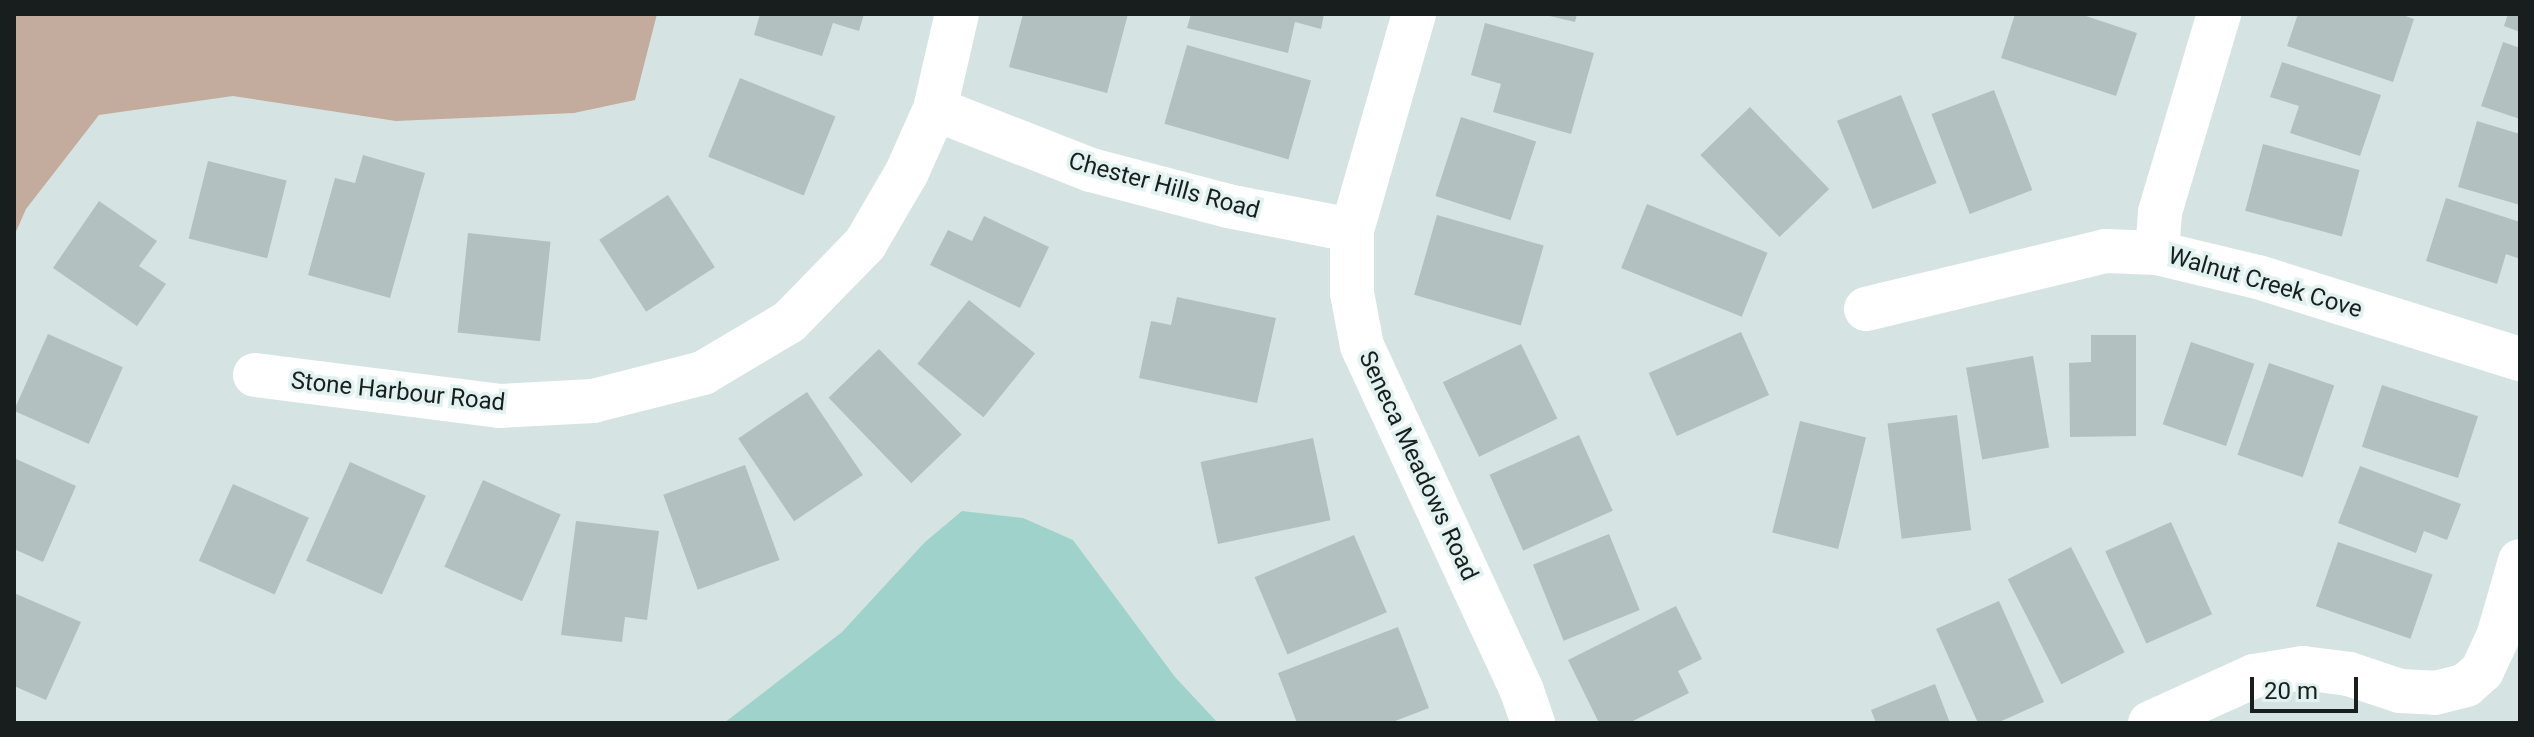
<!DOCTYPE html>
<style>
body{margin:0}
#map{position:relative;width:2534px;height:737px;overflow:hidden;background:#d5e4e2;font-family:Roboto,sans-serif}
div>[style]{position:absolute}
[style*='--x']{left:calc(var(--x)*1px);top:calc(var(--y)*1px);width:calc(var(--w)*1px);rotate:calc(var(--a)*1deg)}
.green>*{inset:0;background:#c3ab9d}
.water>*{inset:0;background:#a0d2cc}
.building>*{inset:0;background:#b2c1bf;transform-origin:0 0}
.minor>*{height:44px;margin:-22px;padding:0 22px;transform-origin:22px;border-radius:22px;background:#fff}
span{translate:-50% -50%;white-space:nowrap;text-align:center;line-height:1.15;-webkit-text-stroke:7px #e2f2f0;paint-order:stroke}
.street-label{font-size:24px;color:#181e1d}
.frame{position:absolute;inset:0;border:16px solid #181e1d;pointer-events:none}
.scale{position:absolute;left:2250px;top:677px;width:108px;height:36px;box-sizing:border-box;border:4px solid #181e1d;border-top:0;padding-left:10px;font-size:24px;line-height:28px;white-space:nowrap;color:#181e1d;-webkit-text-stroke:6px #e2f2f0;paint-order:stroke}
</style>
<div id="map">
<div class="green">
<div style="clip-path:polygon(14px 14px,657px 14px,635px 100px,574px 113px,396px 121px,233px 96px,99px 115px,26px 209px,14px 236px)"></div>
</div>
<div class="water">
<div style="clip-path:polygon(962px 511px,1023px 518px,1073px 540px,1175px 677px,1218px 723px,724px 723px,842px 632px,925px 542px)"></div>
</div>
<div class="building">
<div style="clip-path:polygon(760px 14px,864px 14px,859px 31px,833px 23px,822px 56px,754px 35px)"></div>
<div style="clip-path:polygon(1023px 14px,1128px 14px,1107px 93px,1009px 67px)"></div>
<div style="clip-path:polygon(1191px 14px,1324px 14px,1321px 29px,1295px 22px,1288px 53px,1187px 28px)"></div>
<div style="clip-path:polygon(1541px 14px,1577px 14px,1575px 22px)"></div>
<div style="clip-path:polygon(2015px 14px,2080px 14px,2137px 33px,2116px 96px,2001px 58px)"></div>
<div style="clip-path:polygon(2298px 14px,2400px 14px,2414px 19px,2393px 82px,2287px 46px)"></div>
<div style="clip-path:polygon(2508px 14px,2520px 14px,2520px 32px,2504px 26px)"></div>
<div style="clip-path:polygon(1485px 23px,1594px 53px,1571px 134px,1493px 112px,1501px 84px,1471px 75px)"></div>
<div style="clip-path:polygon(2503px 42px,2520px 48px,2520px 119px,2481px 106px)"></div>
<div style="left:1187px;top:45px;width:129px;height:82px;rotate:16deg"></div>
<div style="clip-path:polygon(2282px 62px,2381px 95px,2360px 156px,2290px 133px,2299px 106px,2270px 97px)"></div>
<div style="left:740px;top:78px;width:103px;height:85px;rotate:22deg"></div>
<div style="left:1994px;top:90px;width:107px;height:67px;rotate:69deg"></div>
<div style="left:1901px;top:95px;width:95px;height:69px;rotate:68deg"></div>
<div style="left:1750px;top:107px;width:114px;height:69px;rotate:46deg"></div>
<div style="left:1461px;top:117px;width:79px;height:83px;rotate:18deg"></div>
<div style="clip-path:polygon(2477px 121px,2520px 134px,2520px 205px,2458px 187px)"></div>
<div style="left:2263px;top:144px;width:100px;height:69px;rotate:15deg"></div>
<div style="clip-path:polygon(363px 155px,425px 173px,390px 298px,308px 275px,335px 178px,355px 183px)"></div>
<div style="left:208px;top:161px;width:81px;height:80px;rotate:14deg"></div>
<div style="left:668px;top:195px;width:86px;height:82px;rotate:57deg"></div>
<div style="clip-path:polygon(2446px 198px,2520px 222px,2520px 259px,2506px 254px,2497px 284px,2426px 261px)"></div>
<div style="clip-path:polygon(99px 201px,157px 241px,139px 266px,166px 284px,137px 326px,53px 268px)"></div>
<div style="left:1647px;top:204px;width:130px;height:69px;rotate:22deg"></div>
<div style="left:1437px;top:215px;width:111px;height:83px;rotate:16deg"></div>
<div style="clip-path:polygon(984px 216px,1049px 247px,1020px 308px,930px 265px,948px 230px,972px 241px)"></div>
<div style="left:468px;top:233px;width:83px;height:100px;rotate:6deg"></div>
<div style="clip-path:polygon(1177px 297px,1276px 318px,1257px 403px,1139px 378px,1151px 321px,1171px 325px)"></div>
<div style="left:969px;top:300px;width:85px;height:82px;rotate:39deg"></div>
<div style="left:1741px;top:332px;width:69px;height:101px;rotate:66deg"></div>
<div style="left:48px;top:334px;width:82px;height:84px;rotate:24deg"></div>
<div style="clip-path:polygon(2091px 335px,2136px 335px,2136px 436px,2070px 437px,2069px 363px,2091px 362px)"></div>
<div style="left:2191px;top:342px;width:67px;height:87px;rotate:19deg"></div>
<div style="left:1521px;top:344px;width:83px;height:87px;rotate:64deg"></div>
<div style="left:879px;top:349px;width:119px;height:70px;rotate:46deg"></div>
<div style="left:2033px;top:356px;width:93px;height:68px;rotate:80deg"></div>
<div style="left:2269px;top:363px;width:69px;height:97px;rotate:19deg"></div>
<div style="left:2382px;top:385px;width:101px;height:65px;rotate:18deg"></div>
<div style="left:807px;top:392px;width:100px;height:83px;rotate:56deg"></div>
<div style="left:1957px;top:415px;width:116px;height:70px;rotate:83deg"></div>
<div style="left:1800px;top:421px;width:68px;height:115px;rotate:14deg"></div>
<div style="left:1579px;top:435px;width:83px;height:98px;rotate:66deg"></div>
<div style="left:1313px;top:438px;width:84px;height:115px;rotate:78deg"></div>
<div style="clip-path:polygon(14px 458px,76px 486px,43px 562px,14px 549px)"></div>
<div style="left:350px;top:462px;width:83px;height:108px;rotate:24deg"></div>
<div style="left:745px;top:465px;width:101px;height:87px;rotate:70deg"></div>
<div style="clip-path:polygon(2360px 466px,2461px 504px,2447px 540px,2424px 531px,2416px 553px,2338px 523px)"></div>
<div style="left:483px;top:480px;width:85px;height:95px;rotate:24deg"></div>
<div style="left:233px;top:484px;width:83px;height:84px;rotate:24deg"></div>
<div style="clip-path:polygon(576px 521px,659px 531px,647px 620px,625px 617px,622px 642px,561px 635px)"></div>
<div style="left:2171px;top:522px;width:101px;height:72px;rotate:66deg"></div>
<div style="left:1609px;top:534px;width:82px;height:82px;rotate:68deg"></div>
<div style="left:1354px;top:535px;width:84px;height:108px;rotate:67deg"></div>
<div style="left:2338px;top:542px;width:100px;height:68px;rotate:19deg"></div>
<div style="left:2071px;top:547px;width:118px;height:71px;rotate:63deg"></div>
<div style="clip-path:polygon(14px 593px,81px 622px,46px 700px,14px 686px)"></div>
<div style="clip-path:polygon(1999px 601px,2044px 702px,1997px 723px,1978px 723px,1936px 629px)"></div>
<div style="clip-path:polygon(1676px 606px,1702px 659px,1678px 671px,1689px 693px,1629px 723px,1599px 723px,1568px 660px)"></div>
<div style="clip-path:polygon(1398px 627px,1429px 708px,1390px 723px,1297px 723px,1278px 673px)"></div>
<div style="clip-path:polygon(1935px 684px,1950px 723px,1876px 723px,1871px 710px)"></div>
</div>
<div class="minor">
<div style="--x:1414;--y:14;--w:225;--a:106"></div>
<div style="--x:1352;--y:230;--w:63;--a:90"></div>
<div style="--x:1352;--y:293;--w:54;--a:79.3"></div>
<div style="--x:1362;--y:346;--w:380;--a:65.1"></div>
<div style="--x:1522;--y:691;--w:34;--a:71"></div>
<div style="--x:935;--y:109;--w:168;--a:21.4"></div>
<div style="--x:1091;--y:170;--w:142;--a:14.7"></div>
<div style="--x:1228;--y:206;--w:126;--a:11"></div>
<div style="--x:2157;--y:253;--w:41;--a:-85.8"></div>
<div style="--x:2160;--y:212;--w:207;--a:-73.4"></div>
<div style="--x:1866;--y:309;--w:247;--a:-13.6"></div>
<div style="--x:2106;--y:251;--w:51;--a:2.2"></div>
<div style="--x:2157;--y:253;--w:104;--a:13.4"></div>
<div style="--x:2258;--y:277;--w:275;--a:17.4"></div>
<div style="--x:255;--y:375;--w:246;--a:7.2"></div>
<div style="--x:499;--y:406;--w:94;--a:-3"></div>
<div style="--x:593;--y:401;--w:114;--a:-14.3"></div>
<div style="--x:703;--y:373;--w:100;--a:-30.7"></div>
<div style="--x:789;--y:322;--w:109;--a:-45.7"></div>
<div style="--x:865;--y:244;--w:83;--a:-59.7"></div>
<div style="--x:907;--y:172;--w:69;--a:-66"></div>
<div style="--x:935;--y:109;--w:98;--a:-77"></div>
<div style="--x:2150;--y:723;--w:114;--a:-24.3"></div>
<div style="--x:2254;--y:676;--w:50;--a:-9.3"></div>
<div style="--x:2303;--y:668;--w:46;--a:7.4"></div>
<div style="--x:2349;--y:674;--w:54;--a:18.4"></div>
<div style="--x:2400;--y:691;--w:35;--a:3"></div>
<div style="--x:2435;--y:693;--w:32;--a:-14"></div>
<div style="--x:2466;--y:685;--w:21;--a:-41"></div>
<div style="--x:2482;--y:671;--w:38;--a:-65"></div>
<div style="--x:2498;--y:637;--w:79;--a:-73.9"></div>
</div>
<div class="street-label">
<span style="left:1164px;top:186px;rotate:15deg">Chester Hills Road</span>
<span style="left:2265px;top:283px;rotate:16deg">Walnut Creek Cove</span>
<span style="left:398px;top:392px;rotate:6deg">Stone Harbour Road</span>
<span style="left:1418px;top:466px;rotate:65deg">Seneca Meadows Road</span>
</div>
<div class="frame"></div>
<div class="scale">20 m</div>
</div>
